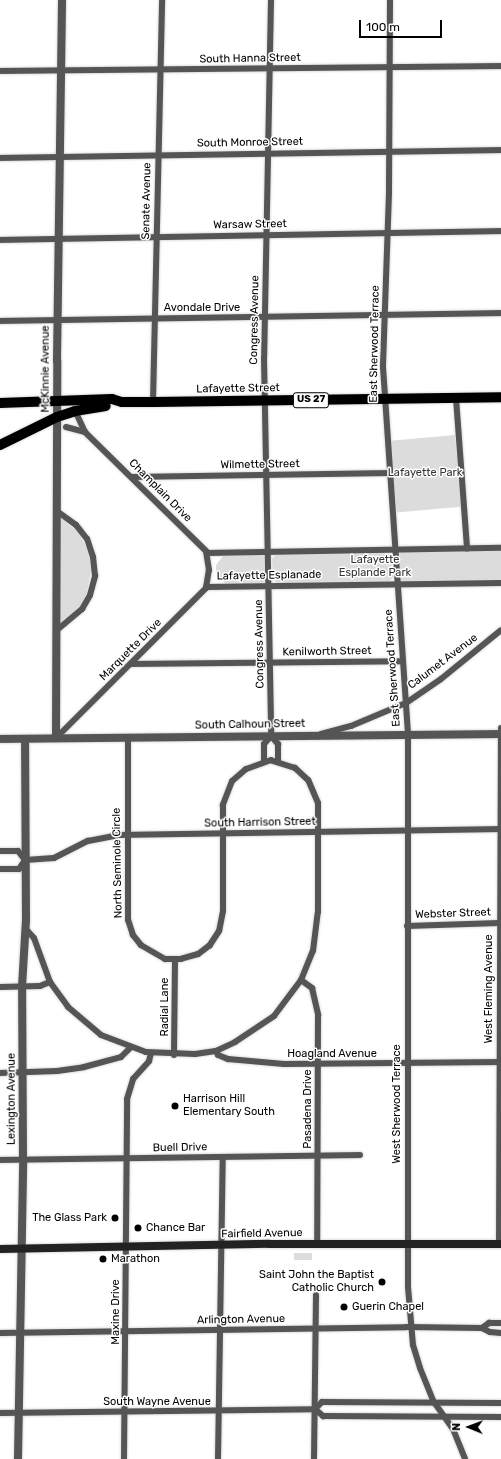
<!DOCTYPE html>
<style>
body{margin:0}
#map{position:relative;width:501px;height:1459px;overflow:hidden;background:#fff;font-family:Rubik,sans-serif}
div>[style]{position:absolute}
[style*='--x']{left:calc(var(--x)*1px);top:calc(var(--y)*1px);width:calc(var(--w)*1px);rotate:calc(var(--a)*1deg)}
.green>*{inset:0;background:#dcdcdc;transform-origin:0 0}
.roads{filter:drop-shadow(0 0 1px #dbdbdb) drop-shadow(0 0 1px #dbdbdb)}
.minor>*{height:6px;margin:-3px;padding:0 3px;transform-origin:3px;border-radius:3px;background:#555}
.tertiary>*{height:8px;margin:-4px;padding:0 4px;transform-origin:4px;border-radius:4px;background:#555}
.secondary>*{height:8px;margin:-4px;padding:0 4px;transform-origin:4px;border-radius:4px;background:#222}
.trunk>*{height:10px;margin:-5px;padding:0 5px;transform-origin:5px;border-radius:5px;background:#000}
.dots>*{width:11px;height:11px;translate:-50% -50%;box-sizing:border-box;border:2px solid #fff;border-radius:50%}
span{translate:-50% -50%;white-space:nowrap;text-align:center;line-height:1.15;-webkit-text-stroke:3px #fff;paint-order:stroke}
.shield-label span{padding:1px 3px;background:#fff;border:1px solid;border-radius:3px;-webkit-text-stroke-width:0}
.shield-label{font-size:10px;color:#000;font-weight:700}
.street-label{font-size:11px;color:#000}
.park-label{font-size:11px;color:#333}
.poi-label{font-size:11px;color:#000}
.left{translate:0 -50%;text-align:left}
.right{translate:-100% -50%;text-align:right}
.north{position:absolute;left:449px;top:1407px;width:40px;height:40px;-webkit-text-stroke:3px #fff;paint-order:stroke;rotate:271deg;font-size:11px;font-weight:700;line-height:16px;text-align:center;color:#000}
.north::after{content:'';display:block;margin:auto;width:14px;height:18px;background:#000;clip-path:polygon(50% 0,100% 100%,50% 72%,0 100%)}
.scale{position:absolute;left:359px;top:20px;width:83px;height:18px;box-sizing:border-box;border:2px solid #000;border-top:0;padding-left:5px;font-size:12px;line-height:14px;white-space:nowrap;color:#000;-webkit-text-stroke:3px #fff;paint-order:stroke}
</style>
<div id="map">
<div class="green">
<div style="left:455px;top:435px;width:72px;height:65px;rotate:85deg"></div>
<div style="clip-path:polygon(61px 518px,79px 533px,89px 553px,92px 566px,86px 597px,78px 609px,62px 623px,59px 621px)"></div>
<div style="clip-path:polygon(501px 550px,501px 581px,403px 582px,400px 578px,398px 557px,401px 552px)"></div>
<div style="clip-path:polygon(390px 553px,393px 577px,389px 582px,277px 583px,273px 579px,272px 559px,276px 554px)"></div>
<div style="clip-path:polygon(261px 554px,265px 557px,266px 579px,263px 583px,228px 585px,216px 576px,216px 565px,223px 556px)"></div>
<div style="left:294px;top:1253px;width:18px;height:7px"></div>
</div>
<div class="roads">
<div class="minor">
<div style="--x:271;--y:0;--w:358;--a:91.1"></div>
<div style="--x:264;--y:358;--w:378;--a:88.9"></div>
<div style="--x:390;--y:0;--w:193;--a:90.3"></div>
<div style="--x:389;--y:193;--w:174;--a:92"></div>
<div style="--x:383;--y:367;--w:369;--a:86.1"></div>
<div style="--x:408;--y:735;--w:552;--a:90"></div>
<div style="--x:408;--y:1287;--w:58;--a:85.1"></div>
<div style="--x:413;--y:1345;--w:24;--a:73"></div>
<div style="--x:420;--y:1368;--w:37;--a:68"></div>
<div style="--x:434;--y:1402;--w:33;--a:55"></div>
<div style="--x:453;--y:1429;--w:32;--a:68"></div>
<div style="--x:0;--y:71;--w:501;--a:-0.57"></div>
<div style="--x:0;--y:158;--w:501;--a:-0.91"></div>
<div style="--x:0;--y:240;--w:501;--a:-1.03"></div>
<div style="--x:0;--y:321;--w:501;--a:-0.91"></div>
<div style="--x:456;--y:398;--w:151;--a:85.8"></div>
<div style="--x:153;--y:402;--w:402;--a:-88.7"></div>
<div style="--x:66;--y:427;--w:20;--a:15"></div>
<div style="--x:133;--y:477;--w:255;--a:-0.9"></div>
<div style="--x:207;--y:553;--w:294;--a:-1"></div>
<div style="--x:206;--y:587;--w:295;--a:-0.8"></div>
<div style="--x:57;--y:630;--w:33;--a:-40"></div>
<div style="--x:82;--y:609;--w:16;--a:-60"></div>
<div style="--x:90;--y:595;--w:20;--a:-75"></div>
<div style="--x:95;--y:576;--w:19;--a:-96"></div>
<div style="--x:93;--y:557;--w:19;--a:-108"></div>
<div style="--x:87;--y:539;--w:18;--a:-128"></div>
<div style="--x:76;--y:525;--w:24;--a:-144"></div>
<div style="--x:131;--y:664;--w:271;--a:-0.6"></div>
<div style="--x:321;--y:734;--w:31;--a:-15"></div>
<div style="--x:351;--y:726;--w:60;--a:-22.7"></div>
<div style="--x:406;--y:703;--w:42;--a:-34.4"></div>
<div style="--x:441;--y:679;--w:77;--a:-39.2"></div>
<div style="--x:271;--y:736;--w:11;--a:49"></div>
<div style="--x:278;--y:744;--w:17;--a:90"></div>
<div style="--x:56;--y:738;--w:212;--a:-45"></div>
<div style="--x:206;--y:588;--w:18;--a:-81"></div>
<div style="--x:209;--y:570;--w:19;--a:-99"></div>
<div style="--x:206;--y:551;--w:170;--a:-135.5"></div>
<div style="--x:85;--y:432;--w:23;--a:-115"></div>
<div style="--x:264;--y:761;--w:17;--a:-90"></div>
<div style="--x:264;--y:744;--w:11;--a:-49"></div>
<div style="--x:0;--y:851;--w:18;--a:0"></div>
<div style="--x:18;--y:851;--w:11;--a:52"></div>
<div style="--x:25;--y:860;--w:11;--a:124"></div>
<div style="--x:19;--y:869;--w:19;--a:180"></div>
<div style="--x:25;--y:860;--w:29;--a:-4"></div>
<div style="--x:54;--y:858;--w:38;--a:-27"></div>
<div style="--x:88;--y:841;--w:33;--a:-11"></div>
<div style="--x:120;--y:835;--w:381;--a:-0.9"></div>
<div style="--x:407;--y:926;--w:92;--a:-1.9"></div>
<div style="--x:25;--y:928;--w:13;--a:48"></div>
<div style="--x:34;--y:938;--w:47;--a:70"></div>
<div style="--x:50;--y:982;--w:31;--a:54"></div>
<div style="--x:68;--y:1007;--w:43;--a:40.3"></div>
<div style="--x:101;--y:1035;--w:48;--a:20.7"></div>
<div style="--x:146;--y:1052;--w:49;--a:2.3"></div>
<div style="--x:195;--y:1054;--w:21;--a:-8"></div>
<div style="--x:216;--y:1051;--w:21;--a:-25"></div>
<div style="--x:235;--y:1042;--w:47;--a:-33.7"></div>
<div style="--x:274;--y:1016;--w:45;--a:-53.1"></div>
<div style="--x:301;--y:980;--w:31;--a:-68"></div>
<div style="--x:313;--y:951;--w:39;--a:-83"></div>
<div style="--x:318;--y:912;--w:109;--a:-90"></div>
<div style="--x:318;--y:803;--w:25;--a:-113"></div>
<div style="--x:308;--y:780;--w:18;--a:-137"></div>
<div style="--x:295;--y:768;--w:25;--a:-162"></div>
<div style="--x:271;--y:760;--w:27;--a:160"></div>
<div style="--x:246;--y:769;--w:18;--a:139"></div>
<div style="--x:232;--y:781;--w:26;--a:111"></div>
<div style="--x:223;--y:805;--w:106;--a:90"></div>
<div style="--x:223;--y:911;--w:20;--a:101"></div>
<div style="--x:219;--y:931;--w:17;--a:123"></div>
<div style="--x:210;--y:945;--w:15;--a:143"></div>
<div style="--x:198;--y:954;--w:18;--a:164"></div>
<div style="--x:181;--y:959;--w:16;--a:180"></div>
<div style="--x:165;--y:959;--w:28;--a:-150"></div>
<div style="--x:141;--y:945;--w:13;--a:-129"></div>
<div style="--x:133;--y:935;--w:16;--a:-108"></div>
<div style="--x:128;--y:920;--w:181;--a:-90"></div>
<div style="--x:301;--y:980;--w:14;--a:36"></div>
<div style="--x:312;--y:988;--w:28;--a:77"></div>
<div style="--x:318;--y:1015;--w:230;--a:90.2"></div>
<div style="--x:0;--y:987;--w:40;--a:-1.4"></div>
<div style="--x:40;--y:986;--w:11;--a:-22"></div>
<div style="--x:216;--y:1051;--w:4;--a:63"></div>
<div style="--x:218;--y:1055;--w:11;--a:22"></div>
<div style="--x:228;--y:1059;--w:56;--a:5.1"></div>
<div style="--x:284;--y:1064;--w:217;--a:-0.5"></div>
<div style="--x:174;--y:1055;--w:95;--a:-89.4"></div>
<div style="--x:0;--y:1073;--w:57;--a:-2"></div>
<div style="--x:57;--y:1071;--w:27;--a:-8"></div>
<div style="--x:84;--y:1067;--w:38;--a:-15"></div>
<div style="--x:121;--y:1057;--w:13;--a:-45"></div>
<div style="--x:0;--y:1160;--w:360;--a:-0.8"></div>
<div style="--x:499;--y:1244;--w:516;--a:-89.78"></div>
<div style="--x:482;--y:1328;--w:9;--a:-36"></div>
<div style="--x:489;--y:1323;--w:12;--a:0"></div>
<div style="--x:0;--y:1333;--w:406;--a:-0.8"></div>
<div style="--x:406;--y:1327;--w:76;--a:0.8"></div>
<div style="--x:482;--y:1328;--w:9;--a:27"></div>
<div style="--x:490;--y:1332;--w:11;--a:5"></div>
<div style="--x:315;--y:1409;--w:10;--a:-45"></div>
<div style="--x:322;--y:1402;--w:179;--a:0.3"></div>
<div style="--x:0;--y:1413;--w:315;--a:-0.7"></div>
<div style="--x:315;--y:1409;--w:11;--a:41"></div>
<div style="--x:323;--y:1416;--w:178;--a:0.3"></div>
<div style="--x:124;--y:1459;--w:360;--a:-89.5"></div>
<div style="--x:127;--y:1099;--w:21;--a:-73"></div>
<div style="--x:133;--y:1079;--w:24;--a:-48"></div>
<div style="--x:149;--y:1061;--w:8;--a:-76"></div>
<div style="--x:218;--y:1459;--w:302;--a:-89.1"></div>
<div style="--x:314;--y:1459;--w:164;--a:-89.3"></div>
</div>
<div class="tertiary">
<div style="--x:56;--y:738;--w:377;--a:-89.8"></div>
<div style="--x:57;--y:361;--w:361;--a:-89.2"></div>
<div style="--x:0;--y:739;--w:501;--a:-0.57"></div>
<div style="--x:18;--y:1459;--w:300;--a:-89"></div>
<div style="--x:23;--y:1159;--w:172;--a:-90.3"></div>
<div style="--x:22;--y:987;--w:67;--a:-86.6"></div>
<div style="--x:26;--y:920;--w:181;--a:-90.3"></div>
</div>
<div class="secondary">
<div style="--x:0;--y:1249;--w:269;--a:-1.1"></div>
<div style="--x:269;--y:1244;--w:232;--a:0"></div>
</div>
<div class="trunk">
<div style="--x:0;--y:403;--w:112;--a:-2"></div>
<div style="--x:112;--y:399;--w:10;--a:17"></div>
<div style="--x:122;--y:402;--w:31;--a:0"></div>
<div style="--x:153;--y:402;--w:348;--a:-0.8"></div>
<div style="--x:0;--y:445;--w:64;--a:-26.2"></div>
<div style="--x:57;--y:417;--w:19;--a:-18"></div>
<div style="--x:75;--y:411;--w:31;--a:-9"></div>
</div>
</div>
<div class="dots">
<div style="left:175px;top:1106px;background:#000"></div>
<div style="left:115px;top:1218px;background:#000"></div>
<div style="left:138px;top:1228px;background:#000"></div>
<div style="left:103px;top:1259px;background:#000"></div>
<div style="left:382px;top:1282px;background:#000"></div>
<div style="left:344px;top:1307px;background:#000"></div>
</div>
<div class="shield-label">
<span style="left:311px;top:400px">US 27</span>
</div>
<div class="street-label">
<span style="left:250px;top:59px;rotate:-1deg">South Hanna Street</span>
<span style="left:250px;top:143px;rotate:-1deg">South Monroe Street</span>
<span style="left:147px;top:201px;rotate:-89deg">Senate Avenue</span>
<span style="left:250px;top:225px;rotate:-1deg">Warsaw Street</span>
<span style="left:202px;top:308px">Avondale Drive</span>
<span style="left:255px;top:320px;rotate:-89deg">Congress Avenue</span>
<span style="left:375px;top:344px;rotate:-89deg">East Sherwood Terrace</span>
<span style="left:46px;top:369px;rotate:-90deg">McKinnie Avenue</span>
<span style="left:238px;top:389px;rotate:-1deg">Lafayette Street</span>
<span style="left:260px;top:465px;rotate:-1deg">Wilmette Street</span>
<span style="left:160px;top:491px;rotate:45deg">Champlain Drive</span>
<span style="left:269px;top:576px;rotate:-1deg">Lafayette Esplanade</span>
<span style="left:260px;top:644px;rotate:-91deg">Congress Avenue</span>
<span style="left:131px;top:650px;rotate:-45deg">Marquette Drive</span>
<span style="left:327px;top:652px;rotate:-1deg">Kenilworth Street</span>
<span style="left:443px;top:662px;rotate:-37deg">Calumet Avenue</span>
<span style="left:393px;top:668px;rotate:-94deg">East Sherwood Terrace</span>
<span style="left:250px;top:725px;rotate:-1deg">South Calhoun Street</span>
<span style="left:260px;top:823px;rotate:-1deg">South Harrison Street</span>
<span style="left:118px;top:863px;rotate:-91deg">North Seminole Circle</span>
<span style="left:453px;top:914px;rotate:-2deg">Webster Street</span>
<span style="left:489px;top:989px;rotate:-90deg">West Fleming Avenue</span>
<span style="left:165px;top:1007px;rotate:-90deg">Radial Lane</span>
<span style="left:332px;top:1054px">Hoagland Avenue</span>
<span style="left:12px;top:1099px;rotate:-90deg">Lexington Avenue</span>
<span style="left:397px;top:1104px;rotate:-90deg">West Sherwood Terrace</span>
<span style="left:308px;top:1109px;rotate:-90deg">Pasadena Drive</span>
<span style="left:180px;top:1148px;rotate:-1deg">Buell Drive</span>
<span style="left:262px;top:1234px;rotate:-1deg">Fairfield Avenue</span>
<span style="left:116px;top:1312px;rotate:-90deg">Maxine Drive</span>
<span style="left:241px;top:1320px;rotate:-1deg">Arlington Avenue</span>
<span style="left:157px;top:1402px">South Wayne Avenue</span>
</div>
<div class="park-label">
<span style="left:425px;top:473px">Lafayette Park</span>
<span style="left:375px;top:567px">Lafayette<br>Esplande Park</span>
</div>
<div class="poi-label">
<span class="left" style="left:183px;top:1106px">Harrison Hill<br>Elementary South</span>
<span class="right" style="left:107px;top:1218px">The Glass Park</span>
<span class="left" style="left:146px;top:1228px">Chance Bar</span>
<span class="left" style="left:111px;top:1259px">Marathon</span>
<span class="right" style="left:374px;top:1282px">Saint John the Baptist<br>Catholic Church</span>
<span class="left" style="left:352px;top:1307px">Guerin Chapel</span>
</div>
<div class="north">N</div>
<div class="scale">100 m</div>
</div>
